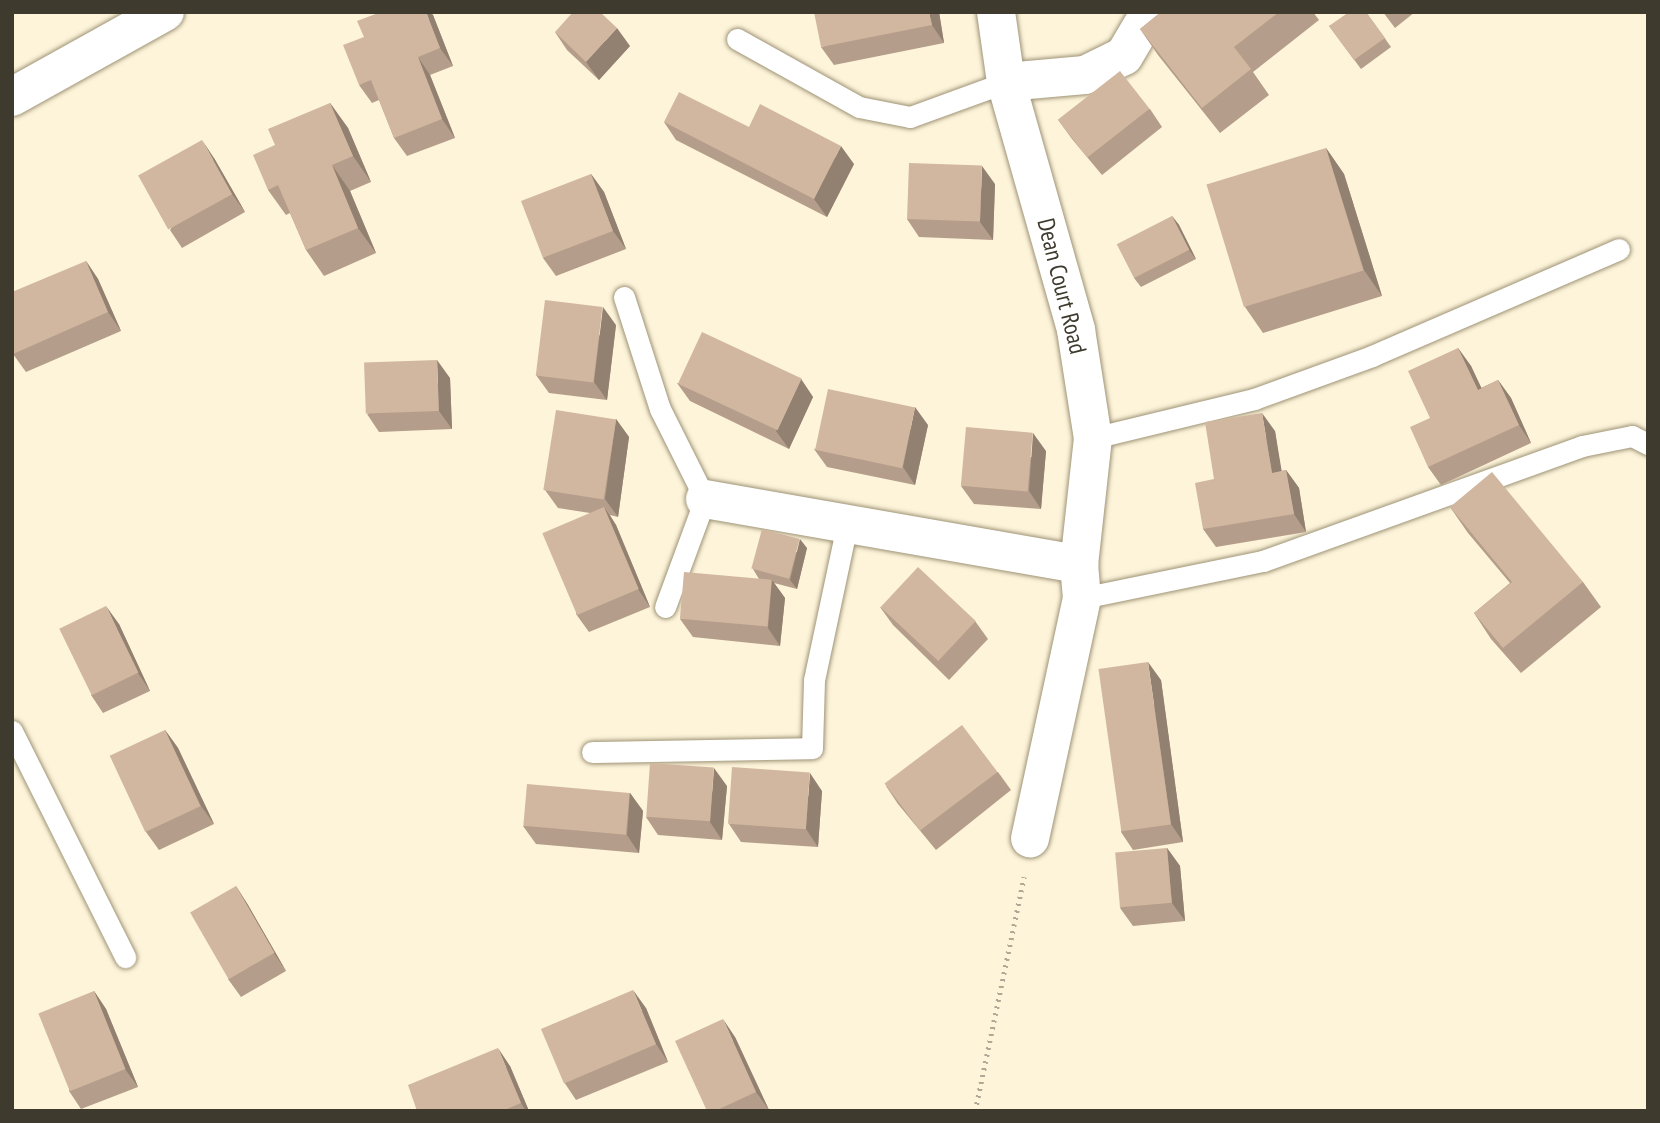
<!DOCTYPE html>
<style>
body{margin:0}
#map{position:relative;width:1660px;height:1123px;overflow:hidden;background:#fdf4da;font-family:"PT Sans Narrow",sans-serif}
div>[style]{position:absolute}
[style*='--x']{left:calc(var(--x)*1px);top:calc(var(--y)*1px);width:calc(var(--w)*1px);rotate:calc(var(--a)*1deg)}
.path>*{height:4.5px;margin-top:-2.25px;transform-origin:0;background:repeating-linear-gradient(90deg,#afa894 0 2px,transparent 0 7px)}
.roads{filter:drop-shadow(0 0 2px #9e9376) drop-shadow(0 0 2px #9e9376)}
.service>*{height:21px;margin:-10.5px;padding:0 10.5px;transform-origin:10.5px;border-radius:10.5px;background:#fff}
.minor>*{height:38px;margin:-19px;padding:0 19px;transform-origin:19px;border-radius:19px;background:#fff}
.tertiary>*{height:38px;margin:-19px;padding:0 19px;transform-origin:19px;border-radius:19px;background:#fff}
.wall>*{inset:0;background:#b49d8a}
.shaded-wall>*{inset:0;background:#928070}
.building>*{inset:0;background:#d1b7a0;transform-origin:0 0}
span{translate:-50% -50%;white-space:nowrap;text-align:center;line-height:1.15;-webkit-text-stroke:5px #fff;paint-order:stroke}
.street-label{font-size:24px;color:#3f3a2e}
.frame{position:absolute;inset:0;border:14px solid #3f3a2e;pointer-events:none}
</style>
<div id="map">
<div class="path">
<div style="--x:975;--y:1111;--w:239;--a:-78.2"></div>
</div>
<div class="roads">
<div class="service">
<div style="--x:737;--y:39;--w:140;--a:29.1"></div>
<div style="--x:859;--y:107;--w:52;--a:11.1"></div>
<div style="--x:910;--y:117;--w:102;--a:-20"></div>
<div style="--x:624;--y:297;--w:118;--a:72.2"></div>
<div style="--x:660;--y:409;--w:101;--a:63.4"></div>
<div style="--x:705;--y:499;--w:115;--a:110.3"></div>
<div style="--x:1093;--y:438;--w:166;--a:-13.6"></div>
<div style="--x:1254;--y:399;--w:126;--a:-20"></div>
<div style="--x:1372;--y:356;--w:269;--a:-23.4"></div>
<div style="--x:1082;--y:598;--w:185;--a:-11.6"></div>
<div style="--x:1263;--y:561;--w:339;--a:-19.8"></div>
<div style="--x:1582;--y:446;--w:51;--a:-11.3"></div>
<div style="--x:1632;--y:436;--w:18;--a:27"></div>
<div style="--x:12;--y:731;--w:253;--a:63.4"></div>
<div style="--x:592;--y:752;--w:220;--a:-1"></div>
<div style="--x:812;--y:748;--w:68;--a:-88.3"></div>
<div style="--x:814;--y:680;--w:164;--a:-78"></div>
</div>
<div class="minor">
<div style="--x:996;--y:12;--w:71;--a:81.9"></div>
<div style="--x:1006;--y:82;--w:258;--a:74.2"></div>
<div style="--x:1076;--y:330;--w:109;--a:81.1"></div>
<div style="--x:1093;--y:438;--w:127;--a:96.3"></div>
<div style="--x:1079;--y:564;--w:34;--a:85"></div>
<div style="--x:1082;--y:598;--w:246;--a:102.2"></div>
<div style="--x:1006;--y:82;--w:79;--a:-5.1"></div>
<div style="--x:1085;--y:75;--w:43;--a:-26"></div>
<div style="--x:1124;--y:56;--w:51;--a:-59.4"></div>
<div style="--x:705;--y:499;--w:380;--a:9.9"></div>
</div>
<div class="tertiary">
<div style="--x:12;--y:97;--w:175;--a:-29.1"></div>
</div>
</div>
<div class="wall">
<div style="clip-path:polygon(939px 12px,944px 43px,834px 65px,821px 47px)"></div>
<div style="clip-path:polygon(1161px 12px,1313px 12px,1319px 20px,1253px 72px,1269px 95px,1220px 133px,1158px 55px,1140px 29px)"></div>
<div style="clip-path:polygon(1366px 12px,1391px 47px,1361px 69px,1329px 26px)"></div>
<div style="clip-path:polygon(1383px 12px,1415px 12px,1395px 28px)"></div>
<div style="clip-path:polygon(433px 15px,453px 66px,430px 75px,455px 138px,407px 156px,394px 138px,379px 100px,372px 103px,359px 85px)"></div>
<div style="clip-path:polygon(555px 32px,630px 46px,599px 80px,567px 50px)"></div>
<div style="clip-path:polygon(330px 103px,348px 128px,371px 182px,350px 191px,376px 253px,324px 276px,306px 250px,290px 213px,286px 215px,268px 190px,275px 145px)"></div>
<div style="clip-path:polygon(1150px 109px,1162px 127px,1102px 175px,1072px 139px,1059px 121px)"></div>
<div style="clip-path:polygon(664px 122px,749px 127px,854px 164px,827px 217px,676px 140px)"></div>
<div style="clip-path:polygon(1326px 148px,1344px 174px,1382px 296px,1263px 333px,1245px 307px)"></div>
<div style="clip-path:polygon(214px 158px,245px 212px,182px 248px,170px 230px)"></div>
<div style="clip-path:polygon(591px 174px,604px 192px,626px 249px,556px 276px,543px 258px)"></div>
<div style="clip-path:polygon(995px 184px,993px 240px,919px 237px,907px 219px)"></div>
<div style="clip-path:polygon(1172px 216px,1179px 225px,1196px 259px,1141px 287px,1134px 278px)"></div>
<div style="clip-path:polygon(86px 261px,98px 279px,121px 331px,26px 372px,13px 354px)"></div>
<div style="clip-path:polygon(616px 325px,607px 400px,549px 393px,536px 375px)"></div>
<div style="clip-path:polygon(1458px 348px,1471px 366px,1481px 388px,1498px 380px,1511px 398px,1531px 443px,1441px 485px,1428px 467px,1430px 418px)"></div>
<div style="clip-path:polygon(450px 378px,452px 429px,379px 432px,367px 414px)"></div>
<div style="clip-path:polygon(801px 379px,813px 397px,789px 449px,690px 401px,677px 383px)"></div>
<div style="clip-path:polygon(616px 419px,629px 437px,618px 517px,610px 515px,616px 525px,650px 607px,589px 632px,576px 614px,590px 513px,558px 508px,545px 490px)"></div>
<div style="clip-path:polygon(928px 425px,915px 485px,827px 467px,814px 449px)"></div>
<div style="clip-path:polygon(1275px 431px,1281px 471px,1286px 470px,1299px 488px,1306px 532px,1216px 547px,1203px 529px,1214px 479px)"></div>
<div style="clip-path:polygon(1046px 451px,1041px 509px,974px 504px,961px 486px)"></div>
<div style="clip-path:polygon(1450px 507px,1583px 582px,1601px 607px,1521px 673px,1491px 639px,1474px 613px,1510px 583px,1468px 533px)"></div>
<div style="clip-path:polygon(807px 548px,797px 589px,774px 583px,785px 598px,780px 646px,693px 637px,680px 619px,759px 579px,753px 569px)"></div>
<div style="clip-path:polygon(880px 607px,975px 621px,988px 639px,949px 680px,893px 625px)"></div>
<div style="clip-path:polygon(119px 624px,150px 691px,103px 713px,91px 695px)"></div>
<div style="clip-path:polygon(1161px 680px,1183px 842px,1133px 850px,1121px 832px)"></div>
<div style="clip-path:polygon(165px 730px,178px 748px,214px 824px,159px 850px,146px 832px)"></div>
<div style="clip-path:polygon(998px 772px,1011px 790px,936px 850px,898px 804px,886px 786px)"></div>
<div style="clip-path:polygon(727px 786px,722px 840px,658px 835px,646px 817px)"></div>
<div style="clip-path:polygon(822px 791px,818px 847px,741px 842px,729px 824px)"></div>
<div style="clip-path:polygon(630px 793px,643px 811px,639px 853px,536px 844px,523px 826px)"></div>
<div style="clip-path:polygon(1167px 848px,1180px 866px,1185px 921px,1133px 926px,1120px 908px)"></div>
<div style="clip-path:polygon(236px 886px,248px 905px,286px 971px,241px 997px,228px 979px)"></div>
<div style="clip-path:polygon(94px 991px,106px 1009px,138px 1087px,81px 1109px,69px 1091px)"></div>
<div style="clip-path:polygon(646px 1008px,668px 1062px,576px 1100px,564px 1082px)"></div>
<div style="clip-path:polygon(735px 1037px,769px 1110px,707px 1111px)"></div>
<div style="clip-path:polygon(510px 1066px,529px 1111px,417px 1111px)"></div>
</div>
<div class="shaded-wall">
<div style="clip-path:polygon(426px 12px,431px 12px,433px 15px,453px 66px,440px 48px)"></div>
<div style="clip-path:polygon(929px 12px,939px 12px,944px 43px,932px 25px)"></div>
<div style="clip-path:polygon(617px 28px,630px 46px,599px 80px,586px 62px)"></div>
<div style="clip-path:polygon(418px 57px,430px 75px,455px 138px,442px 119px)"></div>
<div style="clip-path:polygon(330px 103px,348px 128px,371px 182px,353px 156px)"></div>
<div style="clip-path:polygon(202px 140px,214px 158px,245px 212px,232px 194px)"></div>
<div style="clip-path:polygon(841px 146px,854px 164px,827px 217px,814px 199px)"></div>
<div style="clip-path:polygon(1326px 148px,1344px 174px,1382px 296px,1364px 270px)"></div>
<div style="clip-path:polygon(332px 165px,350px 191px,376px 253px,358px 228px)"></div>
<div style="clip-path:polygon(982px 166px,995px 184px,993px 240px,980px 222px)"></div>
<div style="clip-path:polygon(591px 174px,604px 192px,626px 249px,613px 231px)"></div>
<div style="clip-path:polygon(1172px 216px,1179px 225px,1196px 259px,1189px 250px)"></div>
<div style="clip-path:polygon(86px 261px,98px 279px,121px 331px,108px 312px)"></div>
<div style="clip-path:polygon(603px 307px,616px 325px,607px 400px,594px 382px)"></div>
<div style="clip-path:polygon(1458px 348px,1471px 366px,1491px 408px,1478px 390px)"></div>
<div style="clip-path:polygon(437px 360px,450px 378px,452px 429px,439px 411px)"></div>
<div style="clip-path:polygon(801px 379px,813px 397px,789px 449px,776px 431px)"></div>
<div style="clip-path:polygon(1498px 380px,1511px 398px,1531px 443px,1519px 425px)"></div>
<div style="clip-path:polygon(915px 407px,928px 425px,915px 485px,903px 467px)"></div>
<div style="clip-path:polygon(1262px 413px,1275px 431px,1285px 491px,1272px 473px)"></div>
<div style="clip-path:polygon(616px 419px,629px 437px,618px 517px,605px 499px)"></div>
<div style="clip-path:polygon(1033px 433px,1046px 451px,1041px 509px,1029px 491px)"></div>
<div style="clip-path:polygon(1286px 470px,1299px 488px,1306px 532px,1294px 514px)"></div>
<div style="clip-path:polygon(604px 507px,616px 525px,650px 607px,638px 589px)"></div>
<div style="clip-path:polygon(800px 539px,807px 548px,797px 589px,790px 580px)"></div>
<div style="clip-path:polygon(772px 580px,785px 598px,780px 646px,768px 628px)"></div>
<div style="clip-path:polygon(106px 606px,119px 624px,150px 691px,138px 673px)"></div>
<div style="clip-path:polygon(1148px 662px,1161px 680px,1183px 842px,1171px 824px)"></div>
<div style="clip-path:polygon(165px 730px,178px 748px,214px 824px,201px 806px)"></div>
<div style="clip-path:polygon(714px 768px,727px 786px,722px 840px,710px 822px)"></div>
<div style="clip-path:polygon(810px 773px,822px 791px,818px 847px,806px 829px)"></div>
<div style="clip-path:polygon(630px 793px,643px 811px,639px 853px,627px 835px)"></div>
<div style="clip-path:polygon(1167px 848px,1180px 866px,1185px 921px,1172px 903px)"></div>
<div style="clip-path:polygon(236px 886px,248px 905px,286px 971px,274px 953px)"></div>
<div style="clip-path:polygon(633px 990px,646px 1008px,668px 1062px,656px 1044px)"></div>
<div style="clip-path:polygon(94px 991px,106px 1009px,138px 1087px,125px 1069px)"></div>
<div style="clip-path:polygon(723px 1019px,735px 1037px,769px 1110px,756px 1092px)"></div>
<div style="clip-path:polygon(498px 1048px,510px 1066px,529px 1111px,526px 1111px,521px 1103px)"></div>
</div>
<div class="building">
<div style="clip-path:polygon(381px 12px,426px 12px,440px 48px,418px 57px,442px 119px,394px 138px,371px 80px,359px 85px,343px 45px,364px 37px,357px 21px)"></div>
<div style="clip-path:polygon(573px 12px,600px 12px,617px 28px,586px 62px,555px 32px)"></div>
<div style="clip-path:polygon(814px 12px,929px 12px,932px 25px,821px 47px)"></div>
<div style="clip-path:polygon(1161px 12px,1279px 12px,1234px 47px,1251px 69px,1202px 108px,1140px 29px)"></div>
<div style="clip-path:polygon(1349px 12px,1366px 12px,1385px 38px,1354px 60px,1329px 26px)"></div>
<div style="left:1120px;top:71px;width:48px;height:79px;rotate:52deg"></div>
<div style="clip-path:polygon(679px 92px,749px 127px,760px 104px,841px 146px,814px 199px,664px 122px)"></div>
<div style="clip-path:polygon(330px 103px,353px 156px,332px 165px,358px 228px,306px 250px,278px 185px,268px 190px,253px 155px,275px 145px,268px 129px)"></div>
<div style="left:202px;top:140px;width:62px;height:73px;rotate:61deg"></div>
<div style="left:1326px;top:148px;width:128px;height:125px;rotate:73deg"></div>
<div style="left:909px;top:163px;width:73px;height:56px;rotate:2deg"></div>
<div style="left:591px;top:174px;width:61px;height:75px;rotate:69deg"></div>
<div style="left:1172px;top:216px;width:38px;height:62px;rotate:63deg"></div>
<div style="clip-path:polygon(86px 261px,108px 312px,13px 354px,12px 351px,12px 292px)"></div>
<div style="left:545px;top:300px;width:58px;height:76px;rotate:7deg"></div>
<div style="left:702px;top:332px;width:110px;height:57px;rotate:25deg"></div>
<div style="clip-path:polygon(1458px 348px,1478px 390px,1498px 380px,1519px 425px,1428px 467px,1410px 427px,1430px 418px,1408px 371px)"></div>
<div style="left:437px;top:360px;width:51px;height:73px;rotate:88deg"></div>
<div style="left:828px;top:389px;width:89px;height:62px;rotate:12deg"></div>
<div style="left:556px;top:410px;width:61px;height:81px;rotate:9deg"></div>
<div style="clip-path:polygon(1262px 413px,1272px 473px,1286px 470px,1294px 514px,1203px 529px,1195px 483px,1214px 479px,1205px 422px)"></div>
<div style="left:966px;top:427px;width:67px;height:59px;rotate:5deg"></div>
<div style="clip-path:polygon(1492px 472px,1583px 582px,1503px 648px,1474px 613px,1512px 582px,1450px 507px)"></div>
<div style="left:604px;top:507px;width:89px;height:67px;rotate:67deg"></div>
<div style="left:762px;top:529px;width:39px;height:41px;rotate:15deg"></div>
<div style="left:918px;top:567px;width:79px;height:55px;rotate:43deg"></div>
<div style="left:684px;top:572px;width:88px;height:47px;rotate:5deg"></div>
<div style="left:106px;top:606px;width:74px;height:52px;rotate:64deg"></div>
<div style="left:1148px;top:662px;width:164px;height:50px;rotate:82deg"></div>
<div style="left:962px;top:725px;width:59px;height:97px;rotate:53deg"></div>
<div style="left:165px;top:730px;width:84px;height:61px;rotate:65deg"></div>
<div style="left:650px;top:763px;width:64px;height:54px;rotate:4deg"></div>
<div style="left:732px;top:767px;width:78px;height:57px;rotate:4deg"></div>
<div style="left:527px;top:784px;width:103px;height:42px;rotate:5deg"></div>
<div style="left:1167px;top:848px;width:55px;height:52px;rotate:85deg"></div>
<div style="left:236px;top:886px;width:77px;height:53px;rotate:60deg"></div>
<div style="left:633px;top:990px;width:59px;height:100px;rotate:67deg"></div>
<div style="left:94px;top:991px;width:84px;height:60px;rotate:68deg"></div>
<div style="clip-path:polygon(723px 1019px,756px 1092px,715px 1111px,707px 1111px,675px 1041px)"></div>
<div style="clip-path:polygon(498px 1048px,521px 1103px,502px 1111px,417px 1111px,408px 1085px)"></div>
</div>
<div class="street-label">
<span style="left:1062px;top:286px;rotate:76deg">Dean Court Road</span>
</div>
<div class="frame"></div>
</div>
